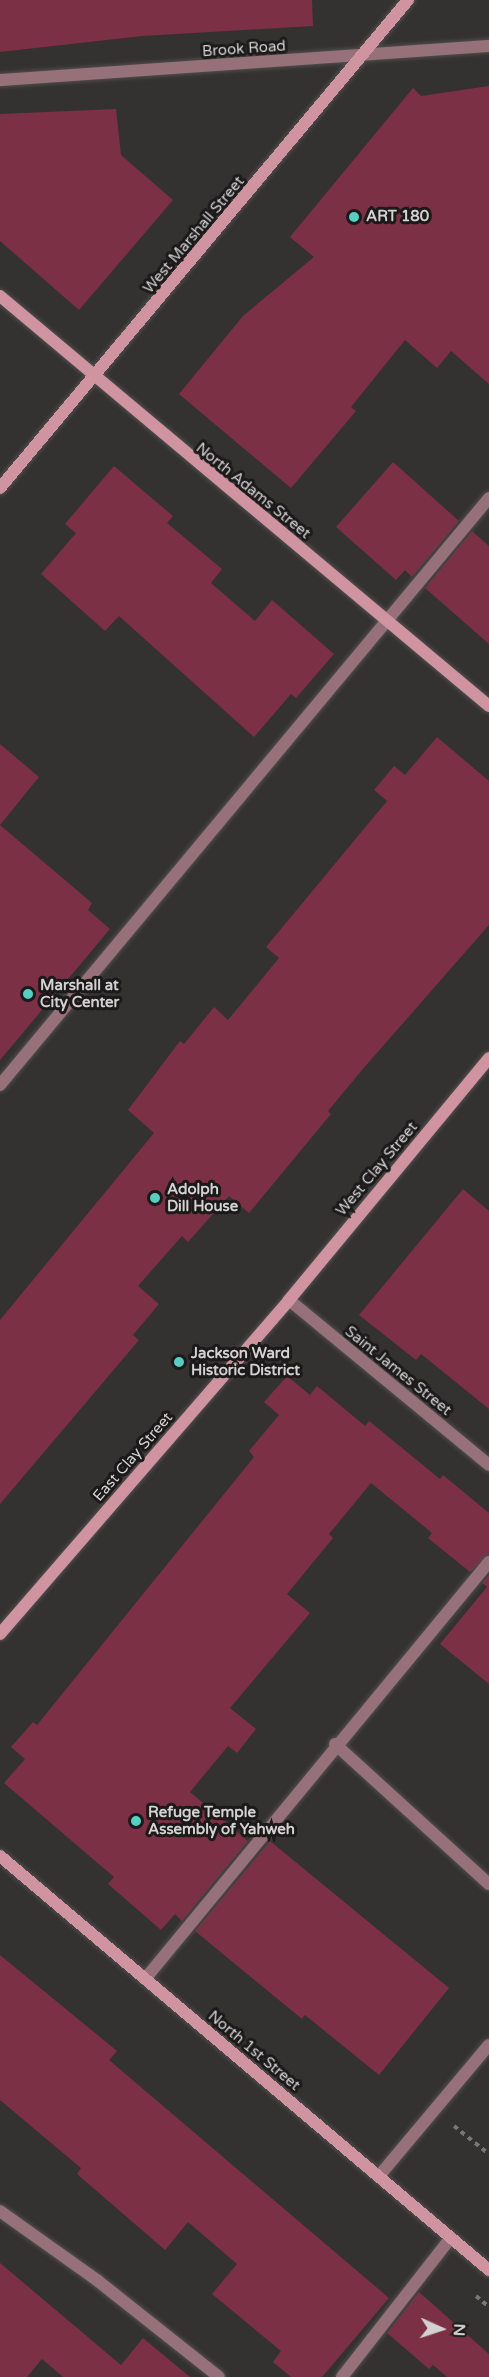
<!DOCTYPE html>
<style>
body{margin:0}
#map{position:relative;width:489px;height:2377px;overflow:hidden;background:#343131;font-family:"Varela Round",sans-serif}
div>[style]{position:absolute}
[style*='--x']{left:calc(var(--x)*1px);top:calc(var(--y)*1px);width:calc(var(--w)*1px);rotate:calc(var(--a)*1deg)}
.building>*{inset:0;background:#7c3045}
.path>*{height:4px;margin-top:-2px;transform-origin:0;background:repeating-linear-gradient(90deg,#797676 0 4.5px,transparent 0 9px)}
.roads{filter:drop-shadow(0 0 2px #514e4e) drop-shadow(0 0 2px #514e4e)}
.lane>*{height:12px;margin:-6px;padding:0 6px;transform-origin:6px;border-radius:6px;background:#977179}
.street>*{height:12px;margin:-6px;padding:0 6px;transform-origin:6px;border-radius:6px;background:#977179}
.secondary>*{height:12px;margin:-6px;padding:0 6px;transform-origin:6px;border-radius:6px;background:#d094a0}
.dots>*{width:16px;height:16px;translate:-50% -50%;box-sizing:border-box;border:3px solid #1b1919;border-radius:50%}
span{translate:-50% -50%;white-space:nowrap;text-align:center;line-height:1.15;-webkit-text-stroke:6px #1b1919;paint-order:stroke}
.street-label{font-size:15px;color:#d4d1d2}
.poi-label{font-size:15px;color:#d4d1d2;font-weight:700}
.left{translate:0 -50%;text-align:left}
.north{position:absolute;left:411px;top:2299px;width:60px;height:60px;-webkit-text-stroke:4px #1b1919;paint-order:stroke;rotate:93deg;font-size:16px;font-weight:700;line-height:24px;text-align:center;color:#d4d1d2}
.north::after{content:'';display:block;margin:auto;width:21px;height:27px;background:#d4d1d2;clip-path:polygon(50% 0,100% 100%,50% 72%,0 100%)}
</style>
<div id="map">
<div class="building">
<div style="clip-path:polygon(0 0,312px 0,313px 26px,142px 36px,0 52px)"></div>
<div style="clip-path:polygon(489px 86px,489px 384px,451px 351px,437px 368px,405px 340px,351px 407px,356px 411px,291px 488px,179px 394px,243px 316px,314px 257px,290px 237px,413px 88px,421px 96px)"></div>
<div style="clip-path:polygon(116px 109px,121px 155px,173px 200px,79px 310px,0 241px,0 114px)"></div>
<div style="clip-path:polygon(393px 462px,459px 521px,412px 577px,405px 570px,396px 580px,336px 527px)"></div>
<div style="clip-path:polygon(114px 466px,173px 516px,167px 523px,222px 569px,211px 583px,255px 621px,272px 600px,334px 654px,296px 698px,291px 694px,254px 737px,119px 616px,105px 631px,41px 574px,76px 533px,65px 524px)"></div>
<div style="clip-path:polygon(472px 531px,489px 546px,489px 644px,425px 588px)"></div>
<div style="clip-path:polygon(437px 737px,489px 781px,489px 925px,362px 1070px,328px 1111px,331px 1114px,249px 1213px,229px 1196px,188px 1242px,182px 1236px,138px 1286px,159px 1304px,133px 1335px,139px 1340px,0 1504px,0 1320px,154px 1133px,128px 1110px,180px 1041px,184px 1044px,214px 1007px,228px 1020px,279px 958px,266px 947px,387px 801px,374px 790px,394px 766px,405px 775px)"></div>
<div style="clip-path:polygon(0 744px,39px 777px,0 825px,92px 903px,88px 910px,110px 929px,0 1060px)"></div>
<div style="clip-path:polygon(463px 1189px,489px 1211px,489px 1409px,421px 1354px,416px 1360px,359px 1315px)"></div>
<div style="clip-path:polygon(287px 1376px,310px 1395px,317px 1386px,365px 1426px,369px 1421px,440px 1479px,443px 1475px,489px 1513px,489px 1554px,470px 1572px,428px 1538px,432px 1533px,371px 1483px,329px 1534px,333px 1538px,287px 1594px,310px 1613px,230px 1708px,256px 1729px,237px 1753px,228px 1746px,190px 1792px,248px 1841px,182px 1921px,175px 1914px,161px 1930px,108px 1884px,114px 1877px,4px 1783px,25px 1759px,11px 1747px,33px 1722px,37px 1725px,254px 1457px,249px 1451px,279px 1415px,264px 1402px)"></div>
<div style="clip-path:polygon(489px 1575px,489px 1684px,440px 1644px,487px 1587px,482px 1583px)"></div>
<div style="clip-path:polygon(270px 1841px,449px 1988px,379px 2075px,305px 2015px,302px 2019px,195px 1931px)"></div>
<div style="clip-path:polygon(0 1955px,117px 2051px,109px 2060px,389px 2298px,322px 2377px,291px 2377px,273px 2362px,281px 2351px,212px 2294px,237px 2264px,188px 2222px,165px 2250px,77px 2174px,81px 2168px,0 2100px)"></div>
<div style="clip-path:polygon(0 2263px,121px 2365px,143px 2338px,190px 2377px,63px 2377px,42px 2359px,27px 2377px,0 2377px)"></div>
<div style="clip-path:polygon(419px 2292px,489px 2354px,489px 2377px,447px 2377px,433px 2365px,429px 2369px,387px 2333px)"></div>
</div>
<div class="path">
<div style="--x:454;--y:2126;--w:45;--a:38.7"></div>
<div style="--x:476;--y:2296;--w:17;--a:40"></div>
</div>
<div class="roads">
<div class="lane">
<div style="--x:0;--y:1085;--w:764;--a:-50.2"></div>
<div style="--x:335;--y:1744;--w:208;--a:42.3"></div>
<div style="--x:145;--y:1979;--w:541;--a:-50.48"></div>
<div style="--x:379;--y:2176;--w:171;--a:-50"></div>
<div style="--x:0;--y:2211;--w:120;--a:35.5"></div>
<div style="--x:98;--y:2281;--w:154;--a:38.4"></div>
<div style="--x:342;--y:2377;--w:175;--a:-52"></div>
</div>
<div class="street">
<div style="--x:0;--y:80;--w:490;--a:-4"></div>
<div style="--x:289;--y:1300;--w:259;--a:39.5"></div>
</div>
<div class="secondary">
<div style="--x:0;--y:296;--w:638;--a:39.98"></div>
<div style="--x:0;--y:488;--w:636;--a:-50.1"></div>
<div style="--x:0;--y:1634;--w:442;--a:-49.1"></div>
<div style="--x:289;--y:1300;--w:314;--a:-50.4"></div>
<div style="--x:0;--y:1856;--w:641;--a:40.25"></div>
</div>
</div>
<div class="dots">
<div style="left:354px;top:217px;background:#57cec1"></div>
<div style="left:28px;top:994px;background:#57cec1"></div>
<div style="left:155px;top:1198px;background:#57cec1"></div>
<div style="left:179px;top:1362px;background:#57cec1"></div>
<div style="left:136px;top:1821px;background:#57cec1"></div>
</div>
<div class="street-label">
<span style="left:244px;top:49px;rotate:-4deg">Brook Road</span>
<span style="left:194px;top:235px;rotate:-50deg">West Marshall Street</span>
<span style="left:253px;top:491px;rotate:39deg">North Adams Street</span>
<span style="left:377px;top:1169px;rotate:-50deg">West Clay Street</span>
<span style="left:398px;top:1371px;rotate:39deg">Saint James Street</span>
<span style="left:133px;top:1457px;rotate:-49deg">East Clay Street</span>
<span style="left:254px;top:2051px;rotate:40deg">North 1st Street</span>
</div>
<div class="poi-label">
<span class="left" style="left:366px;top:217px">ART 180</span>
<span class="left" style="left:40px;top:994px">Marshall at<br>City Center</span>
<span class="left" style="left:167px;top:1198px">Adolph<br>Dill House</span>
<span class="left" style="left:191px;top:1362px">Jackson Ward<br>Historic District</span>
<span class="left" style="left:148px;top:1821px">Refuge Temple<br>Assembly of Yahweh</span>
</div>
<div class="north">N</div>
</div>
